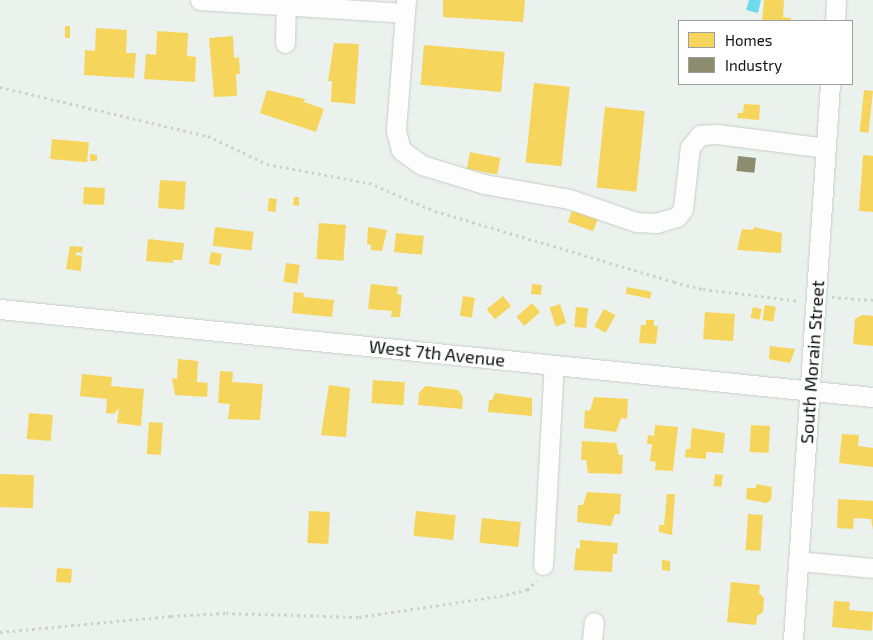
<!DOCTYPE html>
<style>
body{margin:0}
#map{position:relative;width:873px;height:640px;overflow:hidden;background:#ebf1ed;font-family:"Exo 2",sans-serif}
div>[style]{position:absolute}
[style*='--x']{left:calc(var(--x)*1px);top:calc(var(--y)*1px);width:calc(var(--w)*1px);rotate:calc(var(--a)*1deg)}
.water>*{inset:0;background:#6edbed}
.homes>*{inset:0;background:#f6d55c;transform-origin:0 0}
.industry>*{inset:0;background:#8c8c6e;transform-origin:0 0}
.path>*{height:2.5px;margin-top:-1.25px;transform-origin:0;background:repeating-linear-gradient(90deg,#ced1cf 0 2.5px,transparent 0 6.5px)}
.roads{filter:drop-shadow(0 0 1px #c7cdc9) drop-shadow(0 0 1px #c7cdc9)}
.minor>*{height:19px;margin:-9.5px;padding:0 9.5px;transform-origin:9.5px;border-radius:9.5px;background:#fcfdfc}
span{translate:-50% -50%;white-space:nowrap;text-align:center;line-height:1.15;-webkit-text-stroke:5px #fff;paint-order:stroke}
.street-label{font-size:18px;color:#0d110f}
.legend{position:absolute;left:678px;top:20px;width:175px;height:65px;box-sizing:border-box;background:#fff;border:1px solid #9ea09f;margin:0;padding:6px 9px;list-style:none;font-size:15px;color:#0d110f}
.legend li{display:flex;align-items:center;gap:10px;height:25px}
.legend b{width:25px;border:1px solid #9ea09f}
</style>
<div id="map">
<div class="water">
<div style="clip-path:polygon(749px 0,761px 0,758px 13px,746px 10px)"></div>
</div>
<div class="homes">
<div style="clip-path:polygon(443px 0,525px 0,523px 22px,443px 17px)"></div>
<div style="clip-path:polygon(764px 0,784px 0,783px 17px,791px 18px,791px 21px,762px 21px)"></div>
<div style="left:65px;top:26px;width:5px;height:12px"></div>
<div style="clip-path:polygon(96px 28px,127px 30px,126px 53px,136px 53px,134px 78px,84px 75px,85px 50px,95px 51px)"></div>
<div style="clip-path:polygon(157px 31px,188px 33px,187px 56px,196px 57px,195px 82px,144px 79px,146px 54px,156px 55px)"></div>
<div style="clip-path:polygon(233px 36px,234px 58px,239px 57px,240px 74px,236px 74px,237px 96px,214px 97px,209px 38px)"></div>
<div style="clip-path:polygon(334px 43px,359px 44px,355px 104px,331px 102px,332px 81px,328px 81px)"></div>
<div style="left:424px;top:45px;width:81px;height:40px;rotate:5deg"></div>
<div style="left:534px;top:83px;width:36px;height:80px;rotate:6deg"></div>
<div style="clip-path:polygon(267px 90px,305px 99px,304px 102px,324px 109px,316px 132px,260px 113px)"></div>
<div style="left:864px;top:90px;width:9px;height:42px;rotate:6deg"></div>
<div style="clip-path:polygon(744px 104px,760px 105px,759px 120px,737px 118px,738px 113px,743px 113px)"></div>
<div style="left:605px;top:107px;width:40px;height:81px;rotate:6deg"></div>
<div style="left:52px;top:139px;width:37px;height:20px;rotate:5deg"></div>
<div style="left:470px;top:152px;width:31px;height:17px;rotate:11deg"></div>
<div style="clip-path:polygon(90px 154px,97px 155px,97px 161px,90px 161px)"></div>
<div style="clip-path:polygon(863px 155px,873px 156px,873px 212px,859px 211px)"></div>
<div style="left:160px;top:180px;width:26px;height:28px;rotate:4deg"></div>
<div style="left:84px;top:187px;width:21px;height:17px;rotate:3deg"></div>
<div style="clip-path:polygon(294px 197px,299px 197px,299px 206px,293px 205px)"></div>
<div style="left:269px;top:198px;width:8px;height:13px;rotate:7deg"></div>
<div style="left:573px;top:208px;width:27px;height:15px;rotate:20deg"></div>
<div style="left:319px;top:223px;width:27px;height:36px;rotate:4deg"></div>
<div style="left:215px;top:227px;width:39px;height:19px;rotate:7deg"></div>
<div style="clip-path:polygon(368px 227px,387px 230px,382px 251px,371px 250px,371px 245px,367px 244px)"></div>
<div style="clip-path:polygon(754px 227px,782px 233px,781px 253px,737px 250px,742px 229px,753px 230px)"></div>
<div style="left:396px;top:233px;width:28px;height:19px;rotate:6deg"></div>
<div style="clip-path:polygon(148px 239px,184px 243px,182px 260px,173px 260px,173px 263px,146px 261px)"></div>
<div style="clip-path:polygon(70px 246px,83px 247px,82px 253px,76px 252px,76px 255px,82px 256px,81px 271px,66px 269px)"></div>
<div style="left:211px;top:252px;width:11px;height:12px;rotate:10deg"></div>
<div style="left:286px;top:263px;width:14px;height:19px;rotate:8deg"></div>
<div style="clip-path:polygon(371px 284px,398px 287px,397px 294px,402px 295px,400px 317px,391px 317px,392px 311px,368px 309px)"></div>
<div style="left:532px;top:284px;width:10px;height:10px;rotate:6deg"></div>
<div style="left:627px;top:287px;width:25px;height:7px;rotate:11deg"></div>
<div style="clip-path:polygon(294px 292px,304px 293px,303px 297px,334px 300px,332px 317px,292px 313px)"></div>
<div style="left:463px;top:296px;width:12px;height:20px;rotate:9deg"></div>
<div style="left:503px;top:296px;width:13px;height:21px;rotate:51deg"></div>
<div style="left:532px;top:303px;width:12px;height:21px;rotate:48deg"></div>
<div style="left:560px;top:304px;width:20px;height:11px;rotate:72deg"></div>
<div style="left:765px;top:305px;width:11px;height:15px;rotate:10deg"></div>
<div style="left:576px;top:307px;width:12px;height:20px;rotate:5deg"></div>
<div style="left:753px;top:307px;width:9px;height:11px;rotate:13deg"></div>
<div style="left:604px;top:309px;width:13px;height:20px;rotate:29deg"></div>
<div style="left:705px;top:312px;width:30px;height:27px;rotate:4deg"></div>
<div style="clip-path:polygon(862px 315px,873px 316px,873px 346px,853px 344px,855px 319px)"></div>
<div style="clip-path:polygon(646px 320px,654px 320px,654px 326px,658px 326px,656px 344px,639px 343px,641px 325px,646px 325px)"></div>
<div style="clip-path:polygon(770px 346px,795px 349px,790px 363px,769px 359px)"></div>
<div style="clip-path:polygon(178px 359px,198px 361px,197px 382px,208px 383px,207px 397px,175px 395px,172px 378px,177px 379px)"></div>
<div style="clip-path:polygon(220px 371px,233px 372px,232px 382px,263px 384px,260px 420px,228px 419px,230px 404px,218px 403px)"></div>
<div style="clip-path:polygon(82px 374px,112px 377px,111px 386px,144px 389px,141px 426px,117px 423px,119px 408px,114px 414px,106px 413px,107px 399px,80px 396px)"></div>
<div style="left:373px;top:380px;width:32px;height:23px;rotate:4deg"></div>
<div style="clip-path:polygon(329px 385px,350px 388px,346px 437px,321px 435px)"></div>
<div style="clip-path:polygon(425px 386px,458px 390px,463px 397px,462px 409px,418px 405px,419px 393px)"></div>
<div style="clip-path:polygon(495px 393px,532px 398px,532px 416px,488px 412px,489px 400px,492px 400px)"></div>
<div style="clip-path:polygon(594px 397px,628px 399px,627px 419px,621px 418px,616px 432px,584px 428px,585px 410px,590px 411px)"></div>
<div style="left:29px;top:413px;width:24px;height:26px;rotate:5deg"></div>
<div style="left:149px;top:422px;width:14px;height:32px;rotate:4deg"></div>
<div style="clip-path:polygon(655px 425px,678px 427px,673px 471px,655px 470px,656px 462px,650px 461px,652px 444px,647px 444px,648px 435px,654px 436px)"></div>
<div style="left:751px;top:425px;width:19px;height:27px;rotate:3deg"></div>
<div style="clip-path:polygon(692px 428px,725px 433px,723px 453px,706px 452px,706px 459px,685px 457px,686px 449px,690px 449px)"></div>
<div style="clip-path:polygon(842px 434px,859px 435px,858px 446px,873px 448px,873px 467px,839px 463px)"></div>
<div style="clip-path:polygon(582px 441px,616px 443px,619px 455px,623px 455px,622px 474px,588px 473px,586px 460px,581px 460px)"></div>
<div style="left:0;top:474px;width:34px;height:33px;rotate:2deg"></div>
<div style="left:715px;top:474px;width:8px;height:12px;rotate:7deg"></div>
<div style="clip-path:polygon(756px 484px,772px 487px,771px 500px,766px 503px,746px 499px,747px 488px,756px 488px)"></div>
<div style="clip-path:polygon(587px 492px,621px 494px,620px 514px,615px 514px,611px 526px,577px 522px,578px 505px,583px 505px)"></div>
<div style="clip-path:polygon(667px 494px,675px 494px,672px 535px,659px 532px,659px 525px,664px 525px)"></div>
<div style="clip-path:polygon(838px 499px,873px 501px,873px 530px,871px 519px,854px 518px,853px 529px,837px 528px)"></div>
<div style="left:309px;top:511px;width:21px;height:32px;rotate:3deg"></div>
<div style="left:416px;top:511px;width:40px;height:25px;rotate:6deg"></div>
<div style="left:748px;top:514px;width:15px;height:36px;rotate:4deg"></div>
<div style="left:482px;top:518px;width:39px;height:25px;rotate:6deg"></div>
<div style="clip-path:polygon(580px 540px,618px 543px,617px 554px,613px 554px,612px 572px,574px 570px,576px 548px,580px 549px)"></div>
<div style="clip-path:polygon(662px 560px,670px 561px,670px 571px,662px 570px)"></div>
<div style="left:57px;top:568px;width:15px;height:14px;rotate:4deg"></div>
<div style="clip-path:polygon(731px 582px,760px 585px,759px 593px,764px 598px,763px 612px,757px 616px,756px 625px,727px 622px)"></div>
<div style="clip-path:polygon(834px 601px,850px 602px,849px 610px,873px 612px,872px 631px,832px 627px)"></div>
</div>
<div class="industry">
<div style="left:738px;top:156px;width:18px;height:15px;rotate:6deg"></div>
</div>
<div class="path">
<div style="--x:0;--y:87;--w:214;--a:13.3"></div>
<div style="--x:208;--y:136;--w:65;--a:25.4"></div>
<div style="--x:267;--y:164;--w:104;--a:10.6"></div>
<div style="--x:369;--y:183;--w:72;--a:23"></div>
<div style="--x:435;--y:211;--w:249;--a:16.5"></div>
<div style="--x:674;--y:282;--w:30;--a:14"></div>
<div style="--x:703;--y:289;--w:97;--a:7.1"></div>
<div style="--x:832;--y:297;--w:41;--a:4.2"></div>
<div style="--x:0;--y:632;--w:172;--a:-5.3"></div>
<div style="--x:171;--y:616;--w:55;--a:-3.1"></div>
<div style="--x:226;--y:613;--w:133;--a:1.7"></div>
<div style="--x:359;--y:617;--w:143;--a:-8.5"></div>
<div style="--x:500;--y:596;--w:28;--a:-13"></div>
<div style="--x:527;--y:590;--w:14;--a:-45"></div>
</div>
<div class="roads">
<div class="minor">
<div style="--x:200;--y:0;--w:205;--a:3.6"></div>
<div style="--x:406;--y:0;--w:131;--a:94.4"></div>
<div style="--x:396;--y:131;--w:20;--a:75"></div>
<div style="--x:401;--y:150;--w:26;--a:36"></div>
<div style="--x:422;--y:165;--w:65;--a:17"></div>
<div style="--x:484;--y:184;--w:86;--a:10"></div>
<div style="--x:569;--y:199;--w:71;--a:18.9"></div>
<div style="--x:636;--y:222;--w:20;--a:3"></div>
<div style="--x:656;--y:223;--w:22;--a:-16"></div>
<div style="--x:677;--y:217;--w:10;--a:-53"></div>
<div style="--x:683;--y:209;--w:62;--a:-83.6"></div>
<div style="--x:690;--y:147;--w:16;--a:-50"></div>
<div style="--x:700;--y:135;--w:17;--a:-3"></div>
<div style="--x:717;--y:134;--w:110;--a:7.3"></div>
<div style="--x:835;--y:21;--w:21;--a:-87"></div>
<div style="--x:285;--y:43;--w:43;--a:-88.7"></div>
<div style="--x:0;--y:309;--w:877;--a:5.76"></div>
<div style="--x:799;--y:561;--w:74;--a:5.4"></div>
<div style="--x:543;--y:565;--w:200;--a:-86.9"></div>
<div style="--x:592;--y:640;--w:18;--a:-84"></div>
<div style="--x:793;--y:640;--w:557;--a:-86.19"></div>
</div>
</div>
<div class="street-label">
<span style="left:437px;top:353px;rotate:6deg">West 7th Avenue</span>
<span style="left:812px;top:362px;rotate:-86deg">South Morain Street</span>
</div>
<ul class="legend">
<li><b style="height:14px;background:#f6d55c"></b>Homes</li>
<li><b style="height:14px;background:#8c8c6e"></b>Industry</li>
</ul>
</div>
